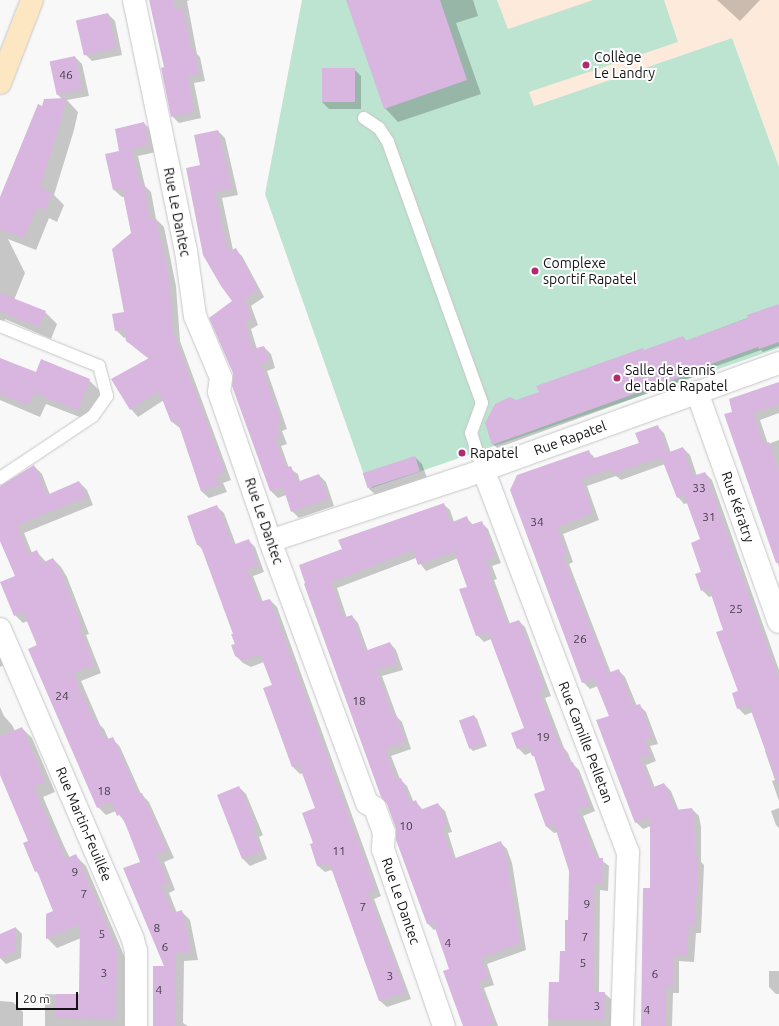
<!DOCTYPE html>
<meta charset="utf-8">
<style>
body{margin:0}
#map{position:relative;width:779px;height:1026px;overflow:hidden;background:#f8f8f9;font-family:Ubuntu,sans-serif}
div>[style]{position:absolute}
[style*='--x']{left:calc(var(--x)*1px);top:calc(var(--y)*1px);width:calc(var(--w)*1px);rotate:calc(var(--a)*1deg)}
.education>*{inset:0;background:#feeadb}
.green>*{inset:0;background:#bde4d1}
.shadow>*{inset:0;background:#0003}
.building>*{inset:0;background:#d8b6e0;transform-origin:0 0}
.roads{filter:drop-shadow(0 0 1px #c6c6c7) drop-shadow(0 0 1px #c6c6c7)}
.service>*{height:12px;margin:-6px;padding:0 6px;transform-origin:6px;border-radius:6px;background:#fff}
.minor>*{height:22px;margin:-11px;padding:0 11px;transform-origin:11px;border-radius:11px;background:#fff}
.secondary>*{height:22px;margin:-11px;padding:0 11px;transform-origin:11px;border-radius:11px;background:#fce7c2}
.dots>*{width:11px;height:11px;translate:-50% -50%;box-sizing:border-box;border:2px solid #fff;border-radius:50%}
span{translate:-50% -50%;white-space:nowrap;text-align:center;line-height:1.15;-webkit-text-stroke:4px #fff;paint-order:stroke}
.number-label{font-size:12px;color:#453c47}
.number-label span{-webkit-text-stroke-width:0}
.poi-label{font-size:14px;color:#141414}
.left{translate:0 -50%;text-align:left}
.street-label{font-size:14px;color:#141414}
.scale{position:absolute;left:16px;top:992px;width:62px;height:18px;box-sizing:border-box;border:2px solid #141414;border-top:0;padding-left:5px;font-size:12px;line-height:14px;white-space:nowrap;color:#141414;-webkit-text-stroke:3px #fff;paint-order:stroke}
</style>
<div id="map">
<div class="education">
<div style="clip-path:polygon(497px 0,779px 0,779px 167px,732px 38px,533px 106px)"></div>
</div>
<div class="green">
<div style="clip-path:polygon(302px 0,497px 0,508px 29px,593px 0,664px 0,678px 42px,529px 92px,534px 106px,732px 38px,779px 167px,779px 348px,369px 489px,265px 194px)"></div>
</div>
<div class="shadow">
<div style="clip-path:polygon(150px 0,190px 0,187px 1px,197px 54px,200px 57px,205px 81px,194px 83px,201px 118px,179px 123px,172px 116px,165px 68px)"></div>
<div style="clip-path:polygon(347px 0,473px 0,478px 16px,456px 23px,481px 94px,398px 122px,385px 108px)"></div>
<div style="clip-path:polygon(717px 0,760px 0,740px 21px)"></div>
<div style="clip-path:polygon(108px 14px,115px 21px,122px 55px,92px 61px,85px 54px)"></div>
<div style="clip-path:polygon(75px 57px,82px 64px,89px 96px,67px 100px,78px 112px,74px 130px,54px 195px,64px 205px,57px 222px,49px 218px,36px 250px,8px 239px,25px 273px,14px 300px,45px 312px,57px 324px,51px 339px,5px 319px,0 332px,0 201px,42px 107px,63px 100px,57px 94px)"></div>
<div style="clip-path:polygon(354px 69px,361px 76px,361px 109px,329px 109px,322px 102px)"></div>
<div style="clip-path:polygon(144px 123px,151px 130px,156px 152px,138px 156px,145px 186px,151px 192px,156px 219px,164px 227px,176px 286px,180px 341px,231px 480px,223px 483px,227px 492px,209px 498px,201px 491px,181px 429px,172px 422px,164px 400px,138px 417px,131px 409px,149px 359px,135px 348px,127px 340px,126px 337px,124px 338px,116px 330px,125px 313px,132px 233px,124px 197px,122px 197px,114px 190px,107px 155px,121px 152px)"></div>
<div style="clip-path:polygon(218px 131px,225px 138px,238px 195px,222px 198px,233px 250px,235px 249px,242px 256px,264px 297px,251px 306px,258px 325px,251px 329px,257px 349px,264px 347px,271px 354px,275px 368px,267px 371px,287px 429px,282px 431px,287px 444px,281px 446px,289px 468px,298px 474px,300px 482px,319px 475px,326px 482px,334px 506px,299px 518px,292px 511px,286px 495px,278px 498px,271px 491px,233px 386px,234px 301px,202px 166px)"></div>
<div style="clip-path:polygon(779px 306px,779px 346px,763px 352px,761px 350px,700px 372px,701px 374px,497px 448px,493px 444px,516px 402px,683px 337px,686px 341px)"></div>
<div style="clip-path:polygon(0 359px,36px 373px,89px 380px,101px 392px,90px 421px,46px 404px,40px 417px,0 400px)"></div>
<div style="clip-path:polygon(779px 383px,779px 413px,760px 420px,768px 444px,779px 440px,779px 567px,726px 415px,734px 412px)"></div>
<div style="clip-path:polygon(657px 426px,664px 433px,671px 453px,683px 448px,690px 455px,697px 476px,705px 473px,712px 480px,779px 670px,779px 801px,772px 781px,775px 780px,765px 751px,766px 751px,753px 712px,745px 715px,738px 708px,739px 691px,725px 631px,712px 596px,709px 597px,702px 590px,701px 540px,688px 503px,684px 504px,678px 497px,665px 464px,621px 480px,616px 476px,587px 486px,599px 520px,563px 534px,573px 562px,569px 564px,611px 673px,618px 670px,625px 677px,637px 706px,639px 705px,646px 712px,658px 744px,650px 746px,656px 761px,646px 765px,655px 788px,664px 784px,671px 791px,679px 811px,692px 809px,699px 816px,701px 827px,701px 862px,704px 865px,701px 933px,696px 933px,694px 962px,679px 961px,679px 993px,673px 993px,672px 1026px,642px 1026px,651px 889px,651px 826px,643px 829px,636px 822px,610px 716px,598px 686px,590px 689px,583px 682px,511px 490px,588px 451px,595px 458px,640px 443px)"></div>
<div style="clip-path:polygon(415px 457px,422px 464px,427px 478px,377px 496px,369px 489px)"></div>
<div style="clip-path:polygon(34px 466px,42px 474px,50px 495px,79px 482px,87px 490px,93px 505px,24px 533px,32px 553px,37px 552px,46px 562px,53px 559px,61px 567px,67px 577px,89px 634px,86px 635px,101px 673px,81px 681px,100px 725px,104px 729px,109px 740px,112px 738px,120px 747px,141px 794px,149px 802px,174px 858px,164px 862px,175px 890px,169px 893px,177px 913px,182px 912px,190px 920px,198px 960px,184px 961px,183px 1023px,188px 1026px,154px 1026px,166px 967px,141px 862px,125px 822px,116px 811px,106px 815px,98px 807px,28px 621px,23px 623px,15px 615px,16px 576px,0 540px,0 488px)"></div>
<div style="clip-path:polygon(443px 504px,450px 510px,454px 522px,466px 517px,473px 525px,481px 522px,488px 529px,501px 563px,492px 566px,497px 579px,494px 580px,510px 624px,519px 621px,525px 627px,551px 696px,545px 698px,564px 748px,568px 753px,572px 763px,579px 770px,595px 811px,583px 816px,600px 859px,609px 866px,608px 891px,600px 890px,599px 993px,604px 993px,611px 999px,611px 1026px,548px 1026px,550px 983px,560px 983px,566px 952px,569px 921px,570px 870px,558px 832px,554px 833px,547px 827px,535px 795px,547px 791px,536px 759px,532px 752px,525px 755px,518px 748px,525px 729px,491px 639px,484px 642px,477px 635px,468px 587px,458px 558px,426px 571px,416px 558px,337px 588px,347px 618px,352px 616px,358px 623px,368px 651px,390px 643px,396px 650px,403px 670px,382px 676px,397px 717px,402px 722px,411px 749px,391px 756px,400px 779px,407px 786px,414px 803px,416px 802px,423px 810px,438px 804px,445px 811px,452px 832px,448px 833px,456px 859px,500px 842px,507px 849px,512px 863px,526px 950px,487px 964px,494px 985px,484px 988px,498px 1026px,464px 1026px,451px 969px,436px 929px,434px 930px,428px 924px,397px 829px,300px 566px,344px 550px)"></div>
<div style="clip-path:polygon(217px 507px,224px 513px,236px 545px,248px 540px,255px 547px,264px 572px,253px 576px,263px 602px,270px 600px,277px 607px,381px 896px,374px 899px,411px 999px,387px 1007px,380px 1001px,333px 872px,331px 870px,325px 872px,318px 866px,314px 843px,316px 809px,303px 773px,300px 774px,293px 767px,264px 689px,273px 686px,264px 662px,251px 667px,243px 663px,236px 656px,234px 635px,204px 551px,197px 544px)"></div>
<div style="clip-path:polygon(0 650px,6px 664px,0 667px)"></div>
<div style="clip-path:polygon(0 707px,4px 716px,12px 725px,15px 731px,22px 728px,32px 738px,55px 792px,43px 797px,64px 846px,70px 858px,76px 856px,86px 866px,126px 960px,126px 1026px,45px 1026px,45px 994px,80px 995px,81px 938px,57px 948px,47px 938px,54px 912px,39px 875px,36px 871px,30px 842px,0 772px)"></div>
<div style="clip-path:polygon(474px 716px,477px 719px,487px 746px,473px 751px,469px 747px)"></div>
<div style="clip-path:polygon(239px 787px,246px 794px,263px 835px,259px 837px,267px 859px,250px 866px,243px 859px,218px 796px)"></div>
<div style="clip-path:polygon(779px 808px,779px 828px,776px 825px,771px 811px)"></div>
<div style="clip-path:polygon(16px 928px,22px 934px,21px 958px,6px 964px,0 958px,0 935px)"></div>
<div style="clip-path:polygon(769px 971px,779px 971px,779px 994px,776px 994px,769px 987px)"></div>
<div style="clip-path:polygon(0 1001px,13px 1002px,23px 1012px,23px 1026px,0 1026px)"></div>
</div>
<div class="building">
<div style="clip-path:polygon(149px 0,173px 0,175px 10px,183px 8px,191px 49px,194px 49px,199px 74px,188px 76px,194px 112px,171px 117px,161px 68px,164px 67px)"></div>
<div style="clip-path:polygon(346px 0,440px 0,467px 80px,384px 109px)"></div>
<div style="left:108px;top:13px;width:36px;height:33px;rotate:77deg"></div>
<div style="left:75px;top:56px;width:34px;height:26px;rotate:78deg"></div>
<div style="left:322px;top:68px;width:33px;height:34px"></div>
<div style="clip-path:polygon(66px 98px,62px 117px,40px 188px,52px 192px,45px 210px,37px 207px,24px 238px,0 229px,0 197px,38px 104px,42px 106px,44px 99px)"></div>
<div style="clip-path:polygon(144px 122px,149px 145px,126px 150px,132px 149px,140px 184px,144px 183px,150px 219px,156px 219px,169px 278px,173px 333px,225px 472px,216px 475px,220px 484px,201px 491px,177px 420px,171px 422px,159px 391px,130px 410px,111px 379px,149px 358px,126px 341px,124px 329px,115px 331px,112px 314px,124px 312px,112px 249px,131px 233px,122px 188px,113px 190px,105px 154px,119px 151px,115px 129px)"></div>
<div style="clip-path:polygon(218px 130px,232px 188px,215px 192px,228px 252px,236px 248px,258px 289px,245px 299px,251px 318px,245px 322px,253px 349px,264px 346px,269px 361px,261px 364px,281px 422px,276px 424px,280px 437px,275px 439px,286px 468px,291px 466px,297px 482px,319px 474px,328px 499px,291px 512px,283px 487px,270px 491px,232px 386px,233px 373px,209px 318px,232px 301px,221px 286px,203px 255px,186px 168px,200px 165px,194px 135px)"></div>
<div style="clip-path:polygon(0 293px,46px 311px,38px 327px,0 311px)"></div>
<div style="clip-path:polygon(779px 304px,779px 342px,759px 349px,758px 347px,697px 369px,698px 371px,492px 445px,485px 423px,495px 404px,510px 397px,516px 400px,539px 392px,536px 386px,643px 348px,644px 350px,683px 336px,685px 341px,748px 318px,747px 315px)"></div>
<div style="clip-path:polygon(0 358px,36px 372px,41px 359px,90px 379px,78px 410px,34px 393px,28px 405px,0 394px)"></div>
<div style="clip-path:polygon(779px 382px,779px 404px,753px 413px,764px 444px,769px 442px,779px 472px,779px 563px,776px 563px,724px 414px,732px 412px,729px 399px)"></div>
<div style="clip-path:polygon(658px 425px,667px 453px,683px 447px,693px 476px,705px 472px,779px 680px,779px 783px,777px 783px,749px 705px,737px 709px,732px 693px,738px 691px,716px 632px,723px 630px,709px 588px,701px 591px,695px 574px,701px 572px,691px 543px,700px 539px,684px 495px,677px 498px,661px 457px,613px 474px,611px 469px,581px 479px,593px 513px,557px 527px,567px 555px,563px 557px,608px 673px,619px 669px,633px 706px,640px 704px,652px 737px,644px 740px,650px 755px,640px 758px,651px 788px,664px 783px,676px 810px,692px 808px,694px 819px,695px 857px,698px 857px,697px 898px,696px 898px,695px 926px,689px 926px,687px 955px,673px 955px,673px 987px,666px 986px,665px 1026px,641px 1026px,643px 888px,650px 888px,650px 817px,635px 823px,596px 720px,609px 716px,594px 679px,582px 683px,510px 490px,517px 475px,589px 450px,592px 459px,639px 443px,635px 433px)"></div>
<div style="left:415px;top:456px;width:16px;height:55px;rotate:72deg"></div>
<div style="clip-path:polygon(34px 465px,47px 495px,79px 481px,86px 497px,17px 525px,28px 554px,37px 550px,42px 563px,53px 558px,59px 568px,82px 626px,79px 627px,94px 665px,73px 673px,94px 721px,96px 720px,105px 740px,113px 737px,138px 794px,142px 793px,167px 850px,156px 854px,168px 882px,161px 885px,173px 913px,182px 910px,191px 952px,176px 953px,175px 1026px,153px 1026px,153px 966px,164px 966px,123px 868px,140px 862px,129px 833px,121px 814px,117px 816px,111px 802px,97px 808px,28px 649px,37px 645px,23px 612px,14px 616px,0 582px,15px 576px,0 541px,0 486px)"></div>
<div style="clip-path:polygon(444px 503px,450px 523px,467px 516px,470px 525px,482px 521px,495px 556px,486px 560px,491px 573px,488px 574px,494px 590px,507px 624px,519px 620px,545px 689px,539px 691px,559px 746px,562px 745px,569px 763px,573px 762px,589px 805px,577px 809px,596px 858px,603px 858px,602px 884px,594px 884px,593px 992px,605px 992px,604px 1020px,548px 1019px,549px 982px,559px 982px,560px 951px,565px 951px,565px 920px,568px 920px,569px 871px,554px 824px,546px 827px,534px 794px,545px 790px,534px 756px,532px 756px,528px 745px,517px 749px,511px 733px,524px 728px,488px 632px,476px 636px,459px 589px,467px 587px,454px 551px,418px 565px,413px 550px,331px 582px,343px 618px,352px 615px,365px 651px,390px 642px,397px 663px,376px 670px,393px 716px,396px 715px,405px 742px,385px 749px,396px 780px,401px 778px,410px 803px,416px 800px,420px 810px,438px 803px,447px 825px,442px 827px,453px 859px,501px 841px,506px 856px,520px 943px,481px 958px,489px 978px,478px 982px,494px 1023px,485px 1026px,463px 1026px,443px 971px,449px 969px,433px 922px,427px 924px,396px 840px,396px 829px,387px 804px,381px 797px,304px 584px,305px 583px,299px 565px,342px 549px,338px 540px)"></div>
<div style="clip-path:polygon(217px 505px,233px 545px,249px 539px,258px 565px,247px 569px,259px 602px,270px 599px,375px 889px,368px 892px,405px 992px,379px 1001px,330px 865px,327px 867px,326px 863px,317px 866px,310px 844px,313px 843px,302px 813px,315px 808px,299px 765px,292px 767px,273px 715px,263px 688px,272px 685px,260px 654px,244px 661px,235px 656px,231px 645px,235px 644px,231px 634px,233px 634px,200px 544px,197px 545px,187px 516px)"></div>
<div style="left:474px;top:715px;width:30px;height:16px;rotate:70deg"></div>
<div style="clip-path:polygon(22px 727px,45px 782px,34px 787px,55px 838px,57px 837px,65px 859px,76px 854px,117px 949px,116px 1019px,55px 1018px,56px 994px,79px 994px,80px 924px,46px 939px,46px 914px,53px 911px,37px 871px,35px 872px,23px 843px,28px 841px,0 775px,0 737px)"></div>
<div style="clip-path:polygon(239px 786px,257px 828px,253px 830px,261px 852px,242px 859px,217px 795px)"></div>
<div style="clip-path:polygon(16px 927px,15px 952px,0 958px,0 934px)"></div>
</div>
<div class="roads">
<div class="service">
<div style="--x:364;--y:118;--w:18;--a:34"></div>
<div style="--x:379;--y:128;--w:17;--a:57"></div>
<div style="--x:388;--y:142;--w:277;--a:70.2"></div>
<div style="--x:482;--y:403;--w:32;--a:110"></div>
<div style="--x:471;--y:433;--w:38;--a:72"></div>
<div style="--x:0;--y:326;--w:107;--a:22"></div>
<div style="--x:99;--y:366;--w:31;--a:75"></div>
<div style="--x:107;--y:396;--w:24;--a:125"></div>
<div style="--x:93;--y:416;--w:112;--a:146.3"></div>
</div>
<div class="minor">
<div style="--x:134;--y:0;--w:256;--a:78.3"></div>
<div style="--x:186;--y:251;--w:66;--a:82.1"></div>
<div style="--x:195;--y:316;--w:67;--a:67.2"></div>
<div style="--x:221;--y:378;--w:14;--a:98"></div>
<div style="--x:219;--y:392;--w:166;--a:71"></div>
<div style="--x:273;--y:549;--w:271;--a:69.7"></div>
<div style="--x:367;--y:803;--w:9;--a:32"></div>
<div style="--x:375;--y:808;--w:27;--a:70"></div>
<div style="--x:384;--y:833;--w:16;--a:94"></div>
<div style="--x:383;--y:849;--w:187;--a:71"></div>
<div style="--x:697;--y:392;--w:244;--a:70.4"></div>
<div style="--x:483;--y:469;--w:410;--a:69.3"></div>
<div style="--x:628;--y:852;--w:174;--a:92"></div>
<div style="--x:270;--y:541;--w:204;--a:-18.3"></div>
<div style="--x:464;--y:477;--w:335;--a:-19.9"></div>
<div style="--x:0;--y:629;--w:338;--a:66.8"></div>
<div style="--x:133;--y:940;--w:11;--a:75"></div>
<div style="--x:136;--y:951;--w:75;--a:90"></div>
</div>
<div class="secondary">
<div style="--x:0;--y:83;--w:89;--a:-68.9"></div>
</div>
</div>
<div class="dots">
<div style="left:586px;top:65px;background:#b02b72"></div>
<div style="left:535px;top:271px;background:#b02b72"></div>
<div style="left:617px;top:378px;background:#b02b72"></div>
<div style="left:462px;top:453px;background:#b02b72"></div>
</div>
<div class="number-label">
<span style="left:66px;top:75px">46</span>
<span style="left:699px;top:488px">33</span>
<span style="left:709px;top:517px">31</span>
<span style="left:537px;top:522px">34</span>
<span style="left:736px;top:609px">25</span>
<span style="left:580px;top:639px">26</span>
<span style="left:62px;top:696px">24</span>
<span style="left:359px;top:701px">18</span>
<span style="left:543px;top:737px">19</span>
<span style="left:104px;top:791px">18</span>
<span style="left:406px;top:826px">10</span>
<span style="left:339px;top:851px">11</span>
<span style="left:75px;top:872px">9</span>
<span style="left:84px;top:894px">7</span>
<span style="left:587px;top:904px">9</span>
<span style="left:363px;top:907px">7</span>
<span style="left:157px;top:928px">8</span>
<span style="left:102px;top:934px">5</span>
<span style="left:585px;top:937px">7</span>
<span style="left:448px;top:943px">4</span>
<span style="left:165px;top:947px">6</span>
<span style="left:583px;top:963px">5</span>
<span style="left:104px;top:973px">3</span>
<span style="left:655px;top:974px">6</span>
<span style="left:390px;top:976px">3</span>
<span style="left:159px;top:990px">4</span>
<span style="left:597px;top:1006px">3</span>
<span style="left:647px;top:1010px">4</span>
</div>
<div class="poi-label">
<span class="left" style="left:594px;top:65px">Collège<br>Le Landry</span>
<span class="left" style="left:543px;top:271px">Complexe<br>sportif Rapatel</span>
<span class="left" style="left:625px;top:378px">Salle de tennis<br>de table Rapatel</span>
<span class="left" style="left:470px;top:453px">Rapatel</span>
</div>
<div class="street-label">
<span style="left:177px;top:212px;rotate:79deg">Rue Le Dantec</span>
<span style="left:570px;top:438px;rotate:-20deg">Rue Rapatel</span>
<span style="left:738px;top:507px;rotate:71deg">Rue Kératry</span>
<span style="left:264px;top:521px;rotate:71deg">Rue Le Dantec</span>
<span style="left:586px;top:742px;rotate:69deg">Rue Camille Pelletan</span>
<span style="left:84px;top:824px;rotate:67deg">Rue Martin-Feuillée</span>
<span style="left:401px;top:901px;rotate:71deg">Rue Le Dantec</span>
</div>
<div class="scale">20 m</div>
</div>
